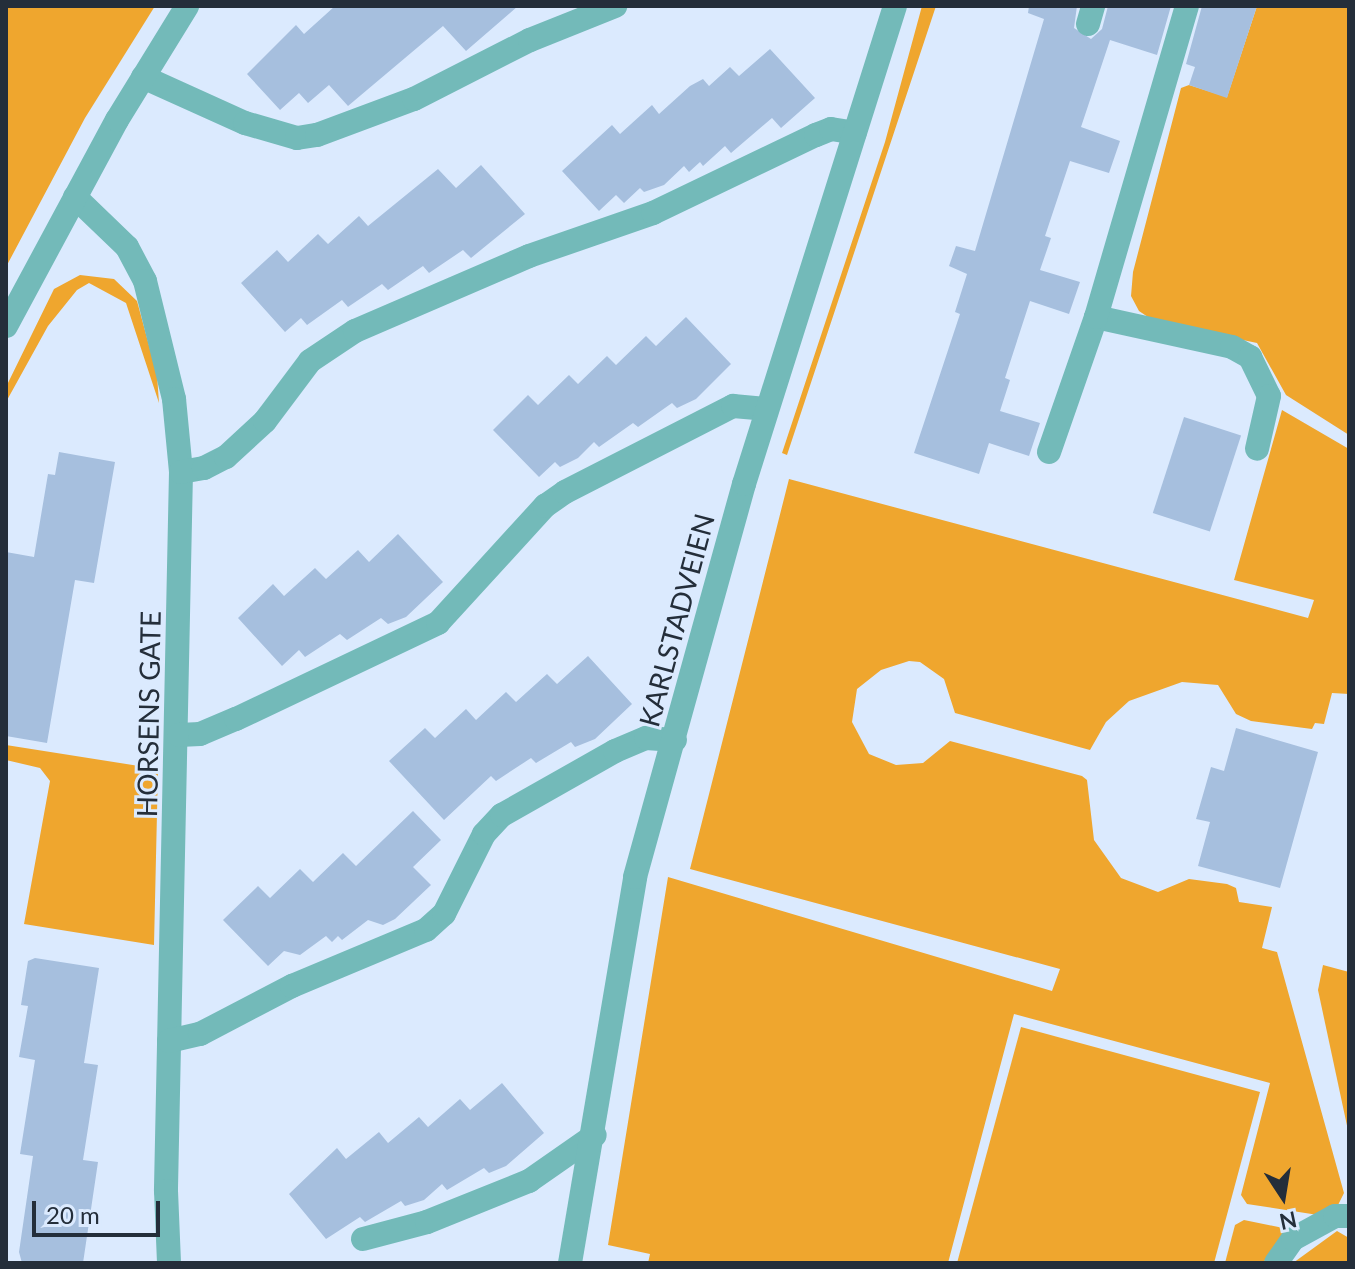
<!DOCTYPE html>
<style>
body{margin:0}
#map{position:relative;width:1355px;height:1269px;overflow:hidden;background:#dbeafe;font-family:Lato,sans-serif}
div>[style]{position:absolute}
[style*='--x']{left:calc(var(--x)*1px);top:calc(var(--y)*1px);width:calc(var(--w)*1px);rotate:calc(var(--a)*1deg)}
.green>*{inset:0;background:#efa62e}
.building>*{inset:0;background:#a6bfde;transform-origin:0 0}
.minor>*{height:24px;margin:-12px;padding:0 12px;transform-origin:12px;border-radius:12px;background:#73bab9}
span{translate:-50% -50%;white-space:nowrap;text-align:center;line-height:1.15;-webkit-text-stroke:6px #dbeafe;paint-order:stroke}
.street-label{font-size:28px;color:#242e3a}
.frame{position:absolute;inset:0;border:8px solid #242e3a;pointer-events:none}
.north{position:absolute;left:1243px;top:1157px;width:80px;height:80px;-webkit-text-stroke:6px #dbeafe;paint-order:stroke;rotate:168deg;font-size:22px;font-weight:700;line-height:32px;text-align:center;color:#242e3a}
.north::after{content:'';display:block;margin:auto;width:28px;height:36px;background:#242e3a;clip-path:polygon(50% 0,100% 100%,50% 72%,0 100%)}
.scale{position:absolute;left:32px;top:1201px;width:128px;height:36px;box-sizing:border-box;border:4px solid #242e3a;border-top:0;padding-left:10px;font-size:24px;line-height:28px;white-space:nowrap;color:#242e3a;-webkit-text-stroke:6px #dbeafe;paint-order:stroke}
</style>
<div id="map">
<div class="green">
<div style="clip-path:polygon(6px 6px,155px 6px,85px 118px,6px 267px)"></div>
<div style="clip-path:polygon(922px 6px,936px 6px,787px 455px,782px 453px,885px 142px)"></div>
<div style="clip-path:polygon(1257px 6px,1349px 6px,1349px 435px,1286px 395px,1257px 343px,1154px 321px,1139px 311px,1131px 296px,1133px 272px,1181px 88px,1189px 85px,1227px 97px)"></div>
<div style="clip-path:polygon(80px 275px,114px 279px,137px 301px,157px 375px,159px 403px,126px 303px,89px 283px,77px 290px,48px 326px,6px 402px,6px 387px,54px 289px)"></div>
<div style="clip-path:polygon(1282px 410px,1349px 449px,1349px 694px,1332px 693px,1324px 724px,1315px 723px,1312px 729px,1251px 721px,1236px 714px,1218px 685px,1182px 682px,1129px 701px,1106px 722px,1090px 750px,955px 713px,944px 679px,920px 662px,909px 661px,881px 670px,857px 689px,852px 722px,869px 754px,896px 765px,923px 763px,950px 741px,1082px 776px,1087px 780px,1094px 840px,1121px 878px,1158px 892px,1189px 879px,1227px 884px,1236px 888px,1239px 902px,1272px 907px,1262px 948px,1277px 952px,1344px 1193px,1338px 1205px,1318px 1215px,1247px 1204px,1241px 1195px,1270px 1083px,1014px 1014px,948px 1263px,648px 1263px,650px 1254px,608px 1245px,668px 877px,1052px 991px,1060px 969px,690px 869px,789px 479px,1308px 618px,1314px 600px,1234px 580px)"></div>
<div style="clip-path:polygon(6px 745px,158px 769px,154px 945px,24px 924px,50px 781px,40px 768px,6px 760px)"></div>
<div style="clip-path:polygon(1323px 965px,1349px 972px,1349px 1135px,1318px 990px)"></div>
<div style="clip-path:polygon(1021px 1027px,1260px 1092px,1214px 1263px,957px 1263px)"></div>
<div style="clip-path:polygon(1244px 1220px,1288px 1229px,1263px 1263px,1225px 1263px,1235px 1225px)"></div>
<div style="clip-path:polygon(1337px 1231px,1349px 1238px,1349px 1263px,1293px 1263px)"></div>
</div>
<div class="building">
<div style="clip-path:polygon(335px 6px,518px 6px,466px 51px,443px 26px,348px 106px,329px 85px,308px 103px,299px 93px,280px 110px,247px 74px,296px 25px,304px 34px)"></div>
<div style="clip-path:polygon(1029px 6px,1077px 6px,1074px 28px,1091px 39px,1102px 29px,1108px 6px,1171px 6px,1157px 55px,1110px 40px,1081px 127px,1120px 141px,1109px 173px,1070px 161px,1045px 236px,1051px 238px,1040px 270px,1080px 282px,1069px 314px,1030px 301px,1005px 378px,1010px 380px,1000px 411px,1040px 423px,1029px 456px,989px 443px,979px 474px,914px 453px,960px 314px,955px 312px,967px 274px,949px 266px,956px 246px,975px 251px,1044px 19px,1028px 13px)"></div>
<div style="clip-path:polygon(1202px 6px,1257px 6px,1227px 98px,1189px 85px,1195px 67px,1186px 64px)"></div>
<div style="clip-path:polygon(770px 49px,815px 98px,781px 128px,772px 118px,731px 153px,725px 146px,703px 166px,700px 162px,689px 172px,684px 166px,664px 185px,644px 192px,640px 188px,624px 203px,616px 195px,599px 211px,562px 171px,612px 125px,620px 134px,652px 105px,659px 114px,690px 86px,703px 79px,709px 86px,730px 67px,739px 76px)"></div>
<div style="clip-path:polygon(481px 165px,525px 214px,471px 258px,463px 250px,429px 273px,423px 266px,388px 290px,382px 284px,348px 307px,342px 300px,307px 325px,301px 318px,285px 332px,241px 283px,277px 250px,288px 262px,318px 234px,328px 244px,359px 216px,368px 226px,438px 169px,456px 188px)"></div>
<div style="clip-path:polygon(686px 317px,731px 364px,696px 399px,677px 408px,672px 403px,638px 427px,633px 423px,599px 447px,594px 442px,578px 458px,560px 467px,555px 462px,539px 477px,493px 430px,528px 395px,538px 405px,569px 375px,578px 384px,607px 356px,616px 365px,646px 336px,656px 346px)"></div>
<div style="left:1184px;top:417px;width:60px;height:101px;rotate:18deg"></div>
<div style="clip-path:polygon(59px 452px,115px 462px,94px 583px,75px 580px,47px 743px,6px 736px,6px 552px,34px 557px,48px 474px,55px 475px)"></div>
<div style="clip-path:polygon(398px 534px,443px 582px,406px 617px,388px 624px,381px 618px,347px 640px,340px 634px,305px 657px,299px 650px,282px 666px,238px 618px,273px 584px,284px 596px,315px 568px,326px 579px,358px 550px,369px 562px)"></div>
<div style="clip-path:polygon(588px 656px,632px 704px,595px 739px,575px 747px,571px 742px,536px 763px,531px 758px,496px 781px,491px 776px,444px 820px,389px 761px,425px 728px,435px 738px,466px 709px,476px 720px,506px 692px,516px 702px,547px 674px,557px 684px)"></div>
<div style="clip-path:polygon(1236px 728px,1318px 752px,1280px 888px,1198px 866px,1210px 822px,1196px 819px,1211px 767px,1224px 771px)"></div>
<div style="clip-path:polygon(413px 811px,441px 840px,413px 867px,431px 885px,395px 919px,383px 925px,368px 920px,342px 940px,338px 936px,332px 942px,326px 936px,300px 955px,284px 951px,268px 966px,223px 920px,258px 886px,270px 898px,300px 869px,313px 882px,343px 853px,356px 866px)"></div>
<div style="clip-path:polygon(35px 958px,99px 968px,84px 1063px,98px 1065px,83px 1160px,98px 1162px,83px 1263px,22px 1263px,19px 1252px,33px 1156px,20px 1154px,35px 1060px,19px 1057px,28px 1006px,21px 1005px,28px 961px)"></div>
<div style="clip-path:polygon(502px 1083px,544px 1133px,506px 1166px,489px 1173px,484px 1168px,447px 1190px,442px 1184px,424px 1200px,405px 1206px,401px 1201px,365px 1222px,360px 1217px,326px 1239px,289px 1194px,337px 1148px,346px 1159px,379px 1132px,388px 1143px,419px 1117px,428px 1127px,460px 1099px,470px 1110px)"></div>
</div>
<div class="minor">
<div style="--x:1088;--y:24;--w:19;--a:-74"></div>
<div style="--x:143;--y:77;--w:112;--a:24.3"></div>
<div style="--x:245;--y:123;--w:54;--a:16.1"></div>
<div style="--x:297;--y:138;--w:20;--a:-9"></div>
<div style="--x:317;--y:135;--w:103;--a:-20.4"></div>
<div style="--x:414;--y:99;--w:130;--a:-27"></div>
<div style="--x:530;--y:40;--w:92;--a:-21.8"></div>
<div style="--x:75;--y:197;--w:72;--a:43.9"></div>
<div style="--x:127;--y:247;--w:38;--a:62"></div>
<div style="--x:145;--y:281;--w:122;--a:76.2"></div>
<div style="--x:174;--y:399;--w:73;--a:84.5"></div>
<div style="--x:181;--y:472;--w:719;--a:91.2"></div>
<div style="--x:166;--y:1191;--w:72;--a:87.6"></div>
<div style="--x:1096;--y:317;--w:139;--a:12.4"></div>
<div style="--x:1232;--y:347;--w:21;--a:29"></div>
<div style="--x:1250;--y:357;--w:43;--a:64"></div>
<div style="--x:1269;--y:396;--w:54;--a:102.8"></div>
<div style="--x:6;--y:326;--w:234;--a:-61.7"></div>
<div style="--x:117;--y:120;--w:134;--a:-58.4"></div>
<div style="--x:1049;--y:452;--w:143;--a:-70.8"></div>
<div style="--x:1096;--y:317;--w:324;--a:-73.7"></div>
<div style="--x:181;--y:472;--w:23;--a:-10"></div>
<div style="--x:204;--y:468;--w:25;--a:-27"></div>
<div style="--x:226;--y:457;--w:53;--a:-42.7"></div>
<div style="--x:265;--y:421;--w:75;--a:-53.1"></div>
<div style="--x:310;--y:361;--w:54;--a:-33.7"></div>
<div style="--x:355;--y:331;--w:189;--a:-23.3"></div>
<div style="--x:529;--y:256;--w:131;--a:-19.1"></div>
<div style="--x:653;--y:213;--w:181;--a:-25.6"></div>
<div style="--x:816;--y:135;--w:16;--a:-22"></div>
<div style="--x:831;--y:129;--w:24;--a:9"></div>
<div style="--x:179;--y:735;--w:21;--a:-3"></div>
<div style="--x:200;--y:734;--w:39;--a:-23"></div>
<div style="--x:236;--y:719;--w:224;--a:-25.4"></div>
<div style="--x:438;--y:623;--w:159;--a:-47.6"></div>
<div style="--x:545;--y:506;--w:24;--a:-35"></div>
<div style="--x:565;--y:492;--w:189;--a:-27.1"></div>
<div style="--x:733;--y:406;--w:34;--a:5"></div>
<div style="--x:169;--y:1041;--w:32;--a:-13"></div>
<div style="--x:200;--y:1034;--w:104;--a:-27.6"></div>
<div style="--x:292;--y:986;--w:145;--a:-22.7"></div>
<div style="--x:426;--y:930;--w:24;--a:-42"></div>
<div style="--x:444;--y:914;--w:89;--a:-63.4"></div>
<div style="--x:484;--y:834;--w:26;--a:-47"></div>
<div style="--x:502;--y:815;--w:130;--a:-29.5"></div>
<div style="--x:615;--y:751;--w:34;--a:-23"></div>
<div style="--x:646;--y:738;--w:29;--a:4"></div>
<div style="--x:363;--y:1239;--w:66;--a:-14.9"></div>
<div style="--x:427;--y:1222;--w:110;--a:-21.9"></div>
<div style="--x:529;--y:1181;--w:80;--a:-34.9"></div>
<div style="--x:570;--y:1263;--w:391;--a:-80.4"></div>
<div style="--x:635;--y:877;--w:408;--a:-74.5"></div>
<div style="--x:744;--y:484;--w:501;--a:-72.47"></div>
<div style="--x:1276;--y:1263;--w:29;--a:-55"></div>
<div style="--x:1293;--y:1239;--w:48;--a:-28.7"></div>
<div style="--x:1335;--y:1216;--w:14;--a:0"></div>
</div>
<div class="street-label">
<span style="left:676px;top:620px;rotate:-75deg">KARLSTADVEIEN</span>
<span style="left:148px;top:714px;rotate:-89deg">HORSENS GATE</span>
</div>
<div class="frame"></div>
<div class="north">N</div>
<div class="scale">20 m</div>
</div>
